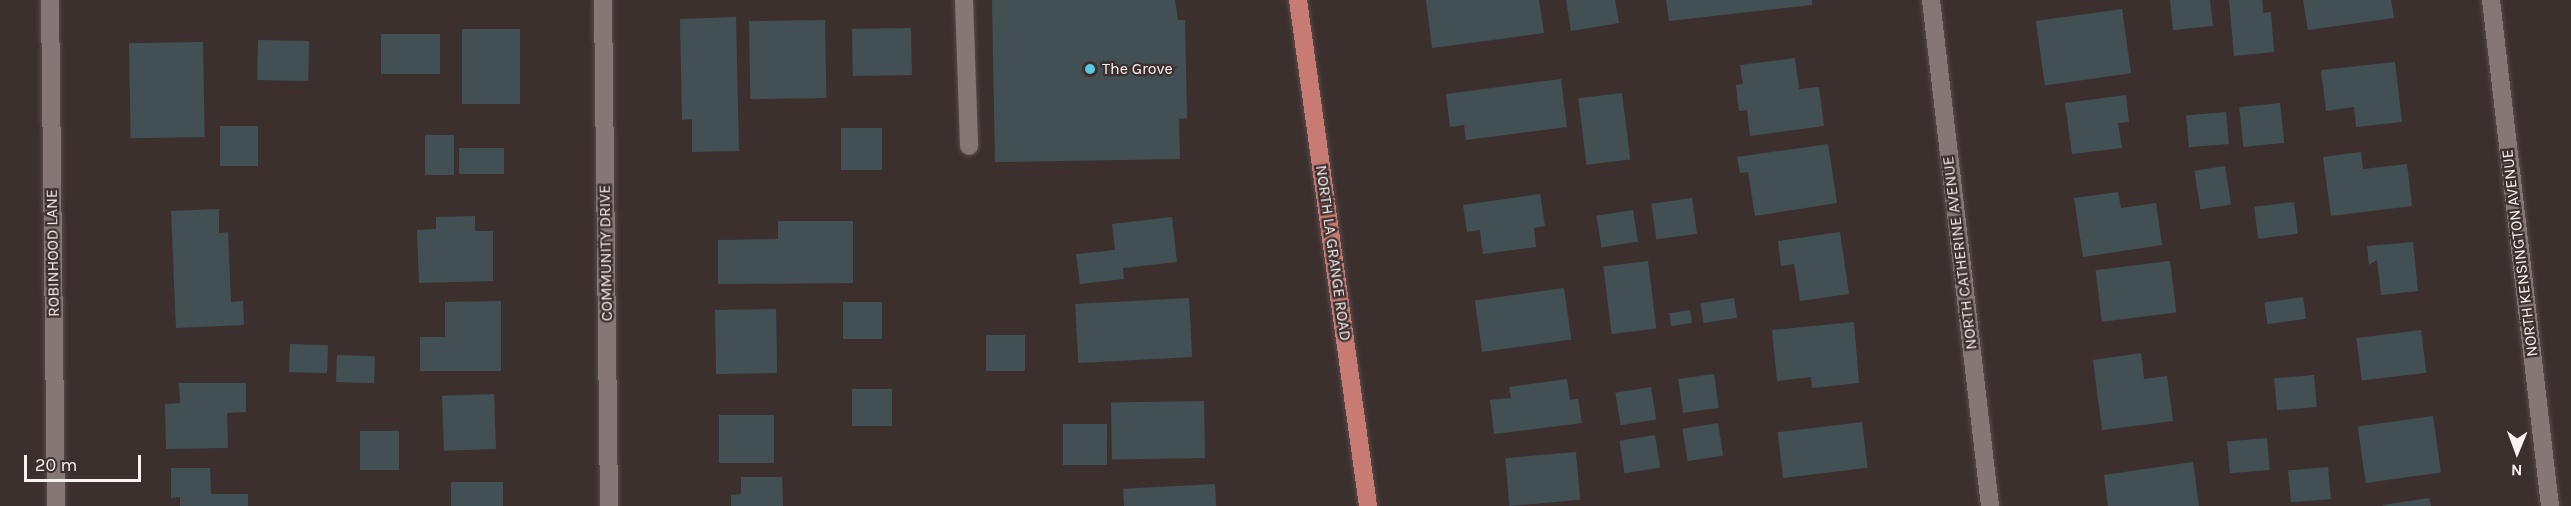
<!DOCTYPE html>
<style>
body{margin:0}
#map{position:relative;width:2571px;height:506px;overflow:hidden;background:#3c302f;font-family:Karla,sans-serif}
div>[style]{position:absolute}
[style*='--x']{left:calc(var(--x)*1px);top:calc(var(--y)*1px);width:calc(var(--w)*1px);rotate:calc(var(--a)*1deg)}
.building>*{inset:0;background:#425053;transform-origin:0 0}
.roads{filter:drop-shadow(0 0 2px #574c4b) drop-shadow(0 0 2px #574c4b)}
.minor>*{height:18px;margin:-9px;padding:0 9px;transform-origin:9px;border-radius:9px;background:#857775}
.major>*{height:18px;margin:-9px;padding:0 9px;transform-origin:9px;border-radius:9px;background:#c77b73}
.dots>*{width:16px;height:16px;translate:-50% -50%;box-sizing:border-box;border:3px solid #3c302f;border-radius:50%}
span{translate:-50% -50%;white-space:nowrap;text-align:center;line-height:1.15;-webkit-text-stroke:4.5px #3c302f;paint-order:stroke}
.poi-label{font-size:16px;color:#faf2f1}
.left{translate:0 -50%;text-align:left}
.street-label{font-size:16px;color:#faf2f1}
.north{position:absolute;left:2487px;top:422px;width:60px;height:60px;-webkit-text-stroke:4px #3c302f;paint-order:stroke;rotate:181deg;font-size:16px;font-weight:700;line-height:24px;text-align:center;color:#faf2f1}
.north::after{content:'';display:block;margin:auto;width:21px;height:27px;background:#faf2f1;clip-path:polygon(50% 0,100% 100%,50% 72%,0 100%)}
.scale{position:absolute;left:24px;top:455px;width:117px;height:27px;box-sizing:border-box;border:3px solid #faf2f1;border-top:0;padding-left:8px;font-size:18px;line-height:21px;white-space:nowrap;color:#faf2f1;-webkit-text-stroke:4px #3c302f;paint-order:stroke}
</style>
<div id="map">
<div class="building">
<div style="clip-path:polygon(992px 0,1175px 0,1178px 20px,1185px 20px,1187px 118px,1179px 119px,1180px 159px,995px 162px)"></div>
<div style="clip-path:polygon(1426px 0,1539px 0,1544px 33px,1432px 48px)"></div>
<div style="clip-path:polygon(1566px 0,1615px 0,1619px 23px,1571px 31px)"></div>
<div style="clip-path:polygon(1666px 0,1812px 0,1812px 5px,1669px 21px)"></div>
<div style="clip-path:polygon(2170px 0,2210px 0,2213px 26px,2173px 30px)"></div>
<div style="clip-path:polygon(2229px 0,2262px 0,2263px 13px,2271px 12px,2274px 52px,2234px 56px)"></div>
<div style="clip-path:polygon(2303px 0,2391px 0,2394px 18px,2308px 30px)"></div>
<div style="left:2122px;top:9px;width:65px;height:87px;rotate:82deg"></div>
<div style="clip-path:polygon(736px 17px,739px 151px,692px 152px,692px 119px,682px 120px,680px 19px)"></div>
<div style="left:825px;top:20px;width:78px;height:76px;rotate:89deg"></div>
<div style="left:911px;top:28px;width:47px;height:59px;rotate:89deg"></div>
<div style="left:462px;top:29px;width:58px;height:75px"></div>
<div style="left:381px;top:34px;width:59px;height:40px"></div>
<div style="left:258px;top:40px;width:51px;height:40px;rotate:1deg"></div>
<div style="left:203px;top:42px;width:95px;height:74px;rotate:89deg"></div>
<div style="clip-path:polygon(1795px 58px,1799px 89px,1819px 87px,1824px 126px,1750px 136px,1747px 110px,1739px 111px,1736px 85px,1743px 84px,1740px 65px)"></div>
<div style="clip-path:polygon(2395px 62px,2402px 122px,2356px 127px,2354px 107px,2326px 111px,2321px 70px)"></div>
<div style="clip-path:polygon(1561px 79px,1567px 127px,1466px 140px,1464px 125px,1450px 127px,1446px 94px)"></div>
<div style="left:1622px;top:93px;width:67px;height:44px;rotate:83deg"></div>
<div style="clip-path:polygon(2126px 95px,2129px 122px,2118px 123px,2122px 148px,2072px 154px,2065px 103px)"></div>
<div style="left:2280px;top:103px;width:40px;height:41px;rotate:84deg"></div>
<div style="left:2226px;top:112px;width:32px;height:40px;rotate:85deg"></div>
<div style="left:220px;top:126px;width:38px;height:40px"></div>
<div style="left:841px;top:128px;width:41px;height:42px"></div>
<div style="left:425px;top:135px;width:29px;height:40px"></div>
<div style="clip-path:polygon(1828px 144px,1837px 203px,1755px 216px,1748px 172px,1740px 173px,1737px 157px)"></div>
<div style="left:504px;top:148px;width:26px;height:45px;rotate:90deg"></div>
<div style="clip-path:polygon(2361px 152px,2363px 169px,2407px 164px,2412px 206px,2331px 216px,2323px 157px)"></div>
<div style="left:2225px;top:166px;width:39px;height:31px;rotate:81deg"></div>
<div style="clip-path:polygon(2118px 192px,2121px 208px,2156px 203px,2162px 245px,2083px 257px,2074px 198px)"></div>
<div style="clip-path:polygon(1540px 194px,1545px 226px,1534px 228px,1536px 247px,1483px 254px,1480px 230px,1467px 232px,1463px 205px)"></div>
<div style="left:1692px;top:198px;width:36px;height:41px;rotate:82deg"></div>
<div style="left:2294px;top:202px;width:32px;height:40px;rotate:83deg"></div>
<div style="clip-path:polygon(219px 209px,219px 233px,228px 232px,231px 302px,243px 301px,244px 325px,176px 328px,171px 211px)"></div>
<div style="left:1633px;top:210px;width:32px;height:37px;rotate:81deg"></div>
<div style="clip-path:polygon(475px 216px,475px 231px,493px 231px,493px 281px,419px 283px,417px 230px,436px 229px,436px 217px)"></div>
<div style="clip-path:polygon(1172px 217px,1177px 262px,1123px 268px,1124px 279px,1080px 284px,1076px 254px,1115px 250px,1112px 224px)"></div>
<div style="clip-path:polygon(778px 221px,853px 221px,853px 283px,718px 284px,718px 240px,778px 239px)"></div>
<div style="clip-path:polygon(1840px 232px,1849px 294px,1800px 301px,1794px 264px,1781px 266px,1778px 241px)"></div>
<div style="clip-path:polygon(2413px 242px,2418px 291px,2381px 295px,2377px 260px,2369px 265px,2367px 246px)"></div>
<div style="left:1648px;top:261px;width:68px;height:45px;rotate:83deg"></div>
<div style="left:2170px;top:261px;width:52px;height:75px;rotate:83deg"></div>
<div style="left:1564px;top:288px;width:52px;height:90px;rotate:82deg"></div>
<div style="left:2303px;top:297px;width:22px;height:39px;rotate:82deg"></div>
<div style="left:1189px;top:298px;width:59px;height:114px;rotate:87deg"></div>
<div style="left:1734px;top:298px;width:20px;height:34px;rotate:81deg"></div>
<div style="clip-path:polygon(501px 301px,501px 371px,420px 371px,420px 337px,445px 337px,445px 302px)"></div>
<div style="left:843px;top:302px;width:39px;height:37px"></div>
<div style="left:776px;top:309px;width:64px;height:61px;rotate:89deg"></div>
<div style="left:1690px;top:310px;width:13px;height:21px;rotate:81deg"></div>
<div style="clip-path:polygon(1854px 322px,1859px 383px,1812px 388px,1811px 377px,1777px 381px,1772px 330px)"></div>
<div style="left:2421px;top:330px;width:43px;height:65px;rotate:83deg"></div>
<div style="left:986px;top:335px;width:39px;height:36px"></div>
<div style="left:290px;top:344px;width:38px;height:28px;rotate:2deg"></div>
<div style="clip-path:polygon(2141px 353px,2144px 379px,2167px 376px,2173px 421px,2102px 430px,2093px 360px)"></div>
<div style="left:337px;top:355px;width:38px;height:27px;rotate:2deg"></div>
<div style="left:1714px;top:374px;width:34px;height:36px;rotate:82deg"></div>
<div style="left:2314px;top:375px;width:32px;height:40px;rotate:85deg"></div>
<div style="clip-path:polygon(1567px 379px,1570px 400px,1578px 399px,1582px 423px,1494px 434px,1490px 400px,1511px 398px,1509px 387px)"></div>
<div style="clip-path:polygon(179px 383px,246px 383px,246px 412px,227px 413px,228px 448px,166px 449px,165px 404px,180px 403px)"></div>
<div style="left:1651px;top:387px;width:33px;height:36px;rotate:81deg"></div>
<div style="left:852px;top:389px;width:40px;height:37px"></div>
<div style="left:494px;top:394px;width:55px;height:52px;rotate:88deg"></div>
<div style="left:1204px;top:401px;width:57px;height:93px;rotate:89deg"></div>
<div style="left:719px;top:415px;width:55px;height:48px"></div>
<div style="left:2433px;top:416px;width:57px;height:76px;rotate:82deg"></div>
<div style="left:1862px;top:422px;width:46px;height:85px;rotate:83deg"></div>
<div style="left:1718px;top:423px;width:33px;height:36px;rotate:81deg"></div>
<div style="left:1063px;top:424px;width:44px;height:41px"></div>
<div style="left:360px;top:431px;width:39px;height:39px"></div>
<div style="left:1655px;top:435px;width:33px;height:36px;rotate:81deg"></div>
<div style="left:2267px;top:438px;width:32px;height:40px;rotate:85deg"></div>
<div style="left:1576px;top:452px;width:48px;height:71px;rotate:85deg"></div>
<div style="clip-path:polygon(2193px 462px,2199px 506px,2108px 506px,2104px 475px)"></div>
<div style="left:2328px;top:467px;width:32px;height:40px;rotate:85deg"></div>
<div style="clip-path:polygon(171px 468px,210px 468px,211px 494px,248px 494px,248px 506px,180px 506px,180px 497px,171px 498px)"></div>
<div style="clip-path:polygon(741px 477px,782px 477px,783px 506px,731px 506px,731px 495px,741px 494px)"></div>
<div style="left:503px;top:482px;width:24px;height:52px;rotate:90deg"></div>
<div style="left:1215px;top:484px;width:22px;height:92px;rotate:87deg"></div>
<div style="clip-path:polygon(2429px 498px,2431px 506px,2383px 506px,2383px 505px)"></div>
</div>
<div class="roads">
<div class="minor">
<div style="--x:50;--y:0;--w:506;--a:89.32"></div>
<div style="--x:603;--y:0;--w:506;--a:89.32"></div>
<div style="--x:964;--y:0;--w:146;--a:88"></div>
<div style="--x:1931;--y:0;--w:509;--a:83.35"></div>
<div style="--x:2491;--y:0;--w:509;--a:83.35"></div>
</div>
<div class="major">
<div style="--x:1298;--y:0;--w:511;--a:82.12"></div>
</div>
</div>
<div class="dots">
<div style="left:1090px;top:69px;background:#57c9e2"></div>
</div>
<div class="poi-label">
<span class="left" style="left:1102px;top:69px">The Grove</span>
</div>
<div class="street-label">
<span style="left:53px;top:253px;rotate:-91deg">ROBINHOOD LANE</span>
<span style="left:606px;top:253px;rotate:-91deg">COMMUNITY DRIVE</span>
<span style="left:1333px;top:253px;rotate:82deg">NORTH LA GRANGE ROAD</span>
<span style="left:1960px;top:253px;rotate:-97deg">NORTH CATHERINE AVENUE</span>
<span style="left:2520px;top:253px;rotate:-97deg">NORTH KENSINGTON AVENUE</span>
</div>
<div class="north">N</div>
<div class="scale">20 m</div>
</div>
